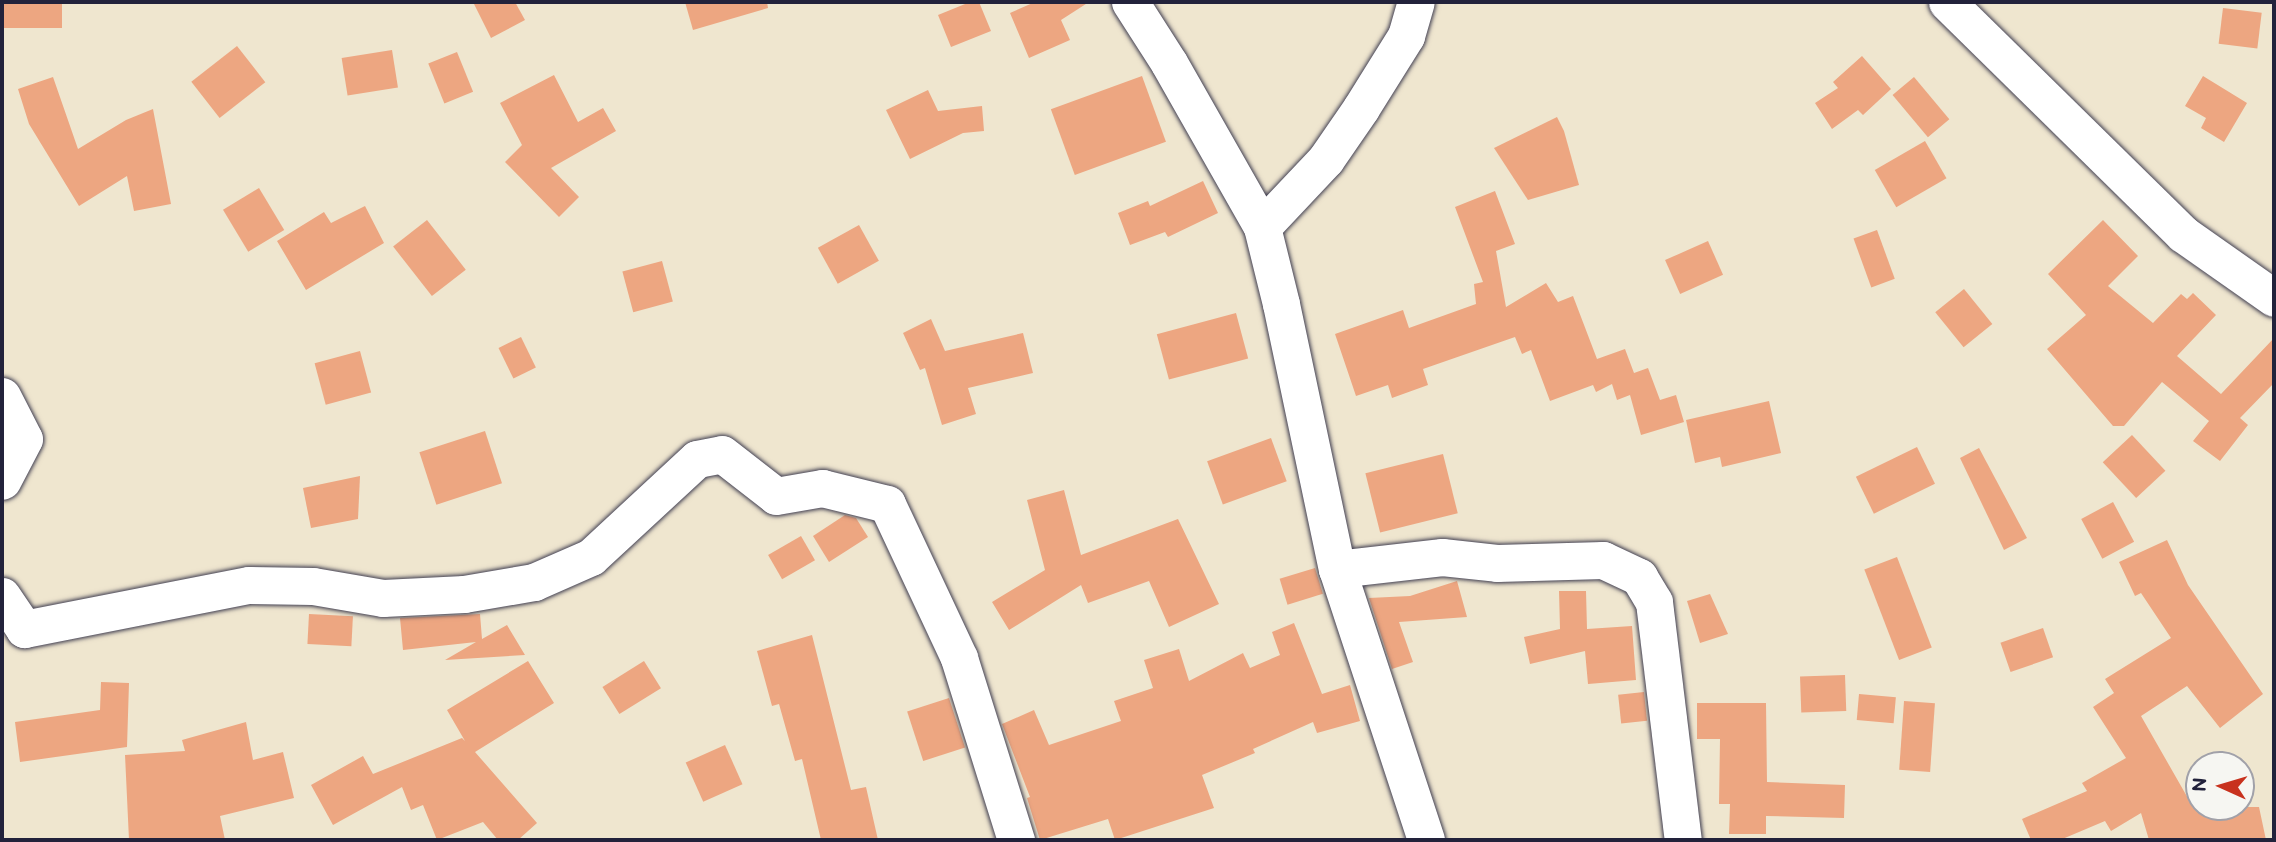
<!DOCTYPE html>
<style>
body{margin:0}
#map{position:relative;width:2276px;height:842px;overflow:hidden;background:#efe6cf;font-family:"Balsamiq Sans",sans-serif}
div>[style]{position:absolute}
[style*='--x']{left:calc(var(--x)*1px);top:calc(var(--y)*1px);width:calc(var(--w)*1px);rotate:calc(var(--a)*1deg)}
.building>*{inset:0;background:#eda681;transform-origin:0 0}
.roads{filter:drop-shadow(0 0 2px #413f51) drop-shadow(0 0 2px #413f51)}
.minor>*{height:37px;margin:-18.5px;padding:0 18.5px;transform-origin:18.5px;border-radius:18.5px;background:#fff}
span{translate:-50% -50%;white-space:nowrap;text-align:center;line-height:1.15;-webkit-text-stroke:6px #f6f6f2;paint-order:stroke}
.frame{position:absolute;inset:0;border:4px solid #22223b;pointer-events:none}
.north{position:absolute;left:2185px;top:751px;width:70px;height:70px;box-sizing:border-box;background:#f6f6f2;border:2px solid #a1a1a9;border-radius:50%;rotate:274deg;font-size:19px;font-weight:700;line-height:28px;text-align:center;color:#22223b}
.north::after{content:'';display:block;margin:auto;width:24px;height:32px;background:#c8321e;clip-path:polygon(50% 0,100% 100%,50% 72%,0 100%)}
</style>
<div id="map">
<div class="building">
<div style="left:2px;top:2px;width:60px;height:26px"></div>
<div style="clip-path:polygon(473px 2px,515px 2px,525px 20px,491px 38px)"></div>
<div style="clip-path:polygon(685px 2px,767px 2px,768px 8px,693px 30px)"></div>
<div style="clip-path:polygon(970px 2px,979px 2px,991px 31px,951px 47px,938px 15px)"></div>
<div style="clip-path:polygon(1035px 2px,1089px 2px,1061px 20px,1070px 40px,1029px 58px,1010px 13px)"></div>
<div style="left:2223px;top:8px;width:39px;height:36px;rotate:7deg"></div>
<div style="left:237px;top:46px;width:46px;height:58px;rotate:52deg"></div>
<div style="left:392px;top:50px;width:38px;height:51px;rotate:81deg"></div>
<div style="left:457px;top:52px;width:43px;height:31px;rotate:68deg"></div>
<div style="clip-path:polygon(1862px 56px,1891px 89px,1863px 115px,1858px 110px,1832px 129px,1815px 103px,1838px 88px,1833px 82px)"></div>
<div style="clip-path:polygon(554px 75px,578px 122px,603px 108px,616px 131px,551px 168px,579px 197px,559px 217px,505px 162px,522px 145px,500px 103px)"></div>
<div style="left:1142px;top:76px;width:70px;height:97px;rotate:70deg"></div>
<div style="clip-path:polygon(2203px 76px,2247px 103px,2224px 142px,2201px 128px,2206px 118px,2185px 106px)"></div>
<div style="clip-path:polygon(53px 77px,78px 149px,126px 120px,153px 109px,171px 204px,134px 211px,127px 176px,79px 206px,29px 124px,18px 89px)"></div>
<div style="left:1914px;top:77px;width:55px;height:28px;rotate:50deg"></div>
<div style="clip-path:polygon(928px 90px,938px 111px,982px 106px,984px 131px,963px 133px,910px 159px,886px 110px)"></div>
<div style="clip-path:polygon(1557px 117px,1564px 131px,1579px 185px,1528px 200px,1494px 148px)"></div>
<div style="left:1925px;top:141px;width:43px;height:58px;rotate:60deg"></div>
<div style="clip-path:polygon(1203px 181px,1218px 213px,1168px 237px,1165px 232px,1130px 245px,1118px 213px,1148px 201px,1150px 206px)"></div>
<div style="left:259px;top:188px;width:49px;height:42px;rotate:59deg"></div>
<div style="clip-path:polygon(1495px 191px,1515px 244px,1496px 251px,1506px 307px,1546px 283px,1558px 302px,1573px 296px,1597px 359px,1625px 349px,1634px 373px,1648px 368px,1660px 400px,1676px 395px,1684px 422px,1641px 435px,1630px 395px,1617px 400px,1612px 384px,1596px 392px,1593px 385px,1550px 401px,1531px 350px,1522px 354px,1515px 337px,1423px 369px,1428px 385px,1392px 398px,1388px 385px,1356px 396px,1335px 334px,1403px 310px,1409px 328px,1476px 304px,1474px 284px,1483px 282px,1455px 207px)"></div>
<div style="clip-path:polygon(365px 206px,384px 243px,306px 290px,277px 241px,324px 212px,331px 223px)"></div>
<div style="left:427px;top:220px;width:63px;height:43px;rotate:52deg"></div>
<div style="clip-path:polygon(2103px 220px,2138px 256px,2108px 286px,2153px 323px,2181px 294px,2187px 299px,2193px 293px,2216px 315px,2177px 356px,2221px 394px,2274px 338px,2274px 383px,2240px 418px,2248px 425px,2220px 461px,2193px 441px,2209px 421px,2162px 382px,2124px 426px,2113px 426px,2047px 349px,2086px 315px,2048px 274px)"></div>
<div style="left:859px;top:225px;width:41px;height:47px;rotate:61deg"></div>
<div style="left:1877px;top:230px;width:52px;height:25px;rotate:70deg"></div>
<div style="left:1708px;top:241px;width:37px;height:47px;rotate:66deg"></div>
<div style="left:662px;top:261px;width:42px;height:41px;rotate:75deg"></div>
<div style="left:1964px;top:289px;width:45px;height:37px;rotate:51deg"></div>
<div style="left:1236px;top:313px;width:47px;height:82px;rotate:75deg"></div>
<div style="clip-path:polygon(931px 319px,945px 351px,1023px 333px,1033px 373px,968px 388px,976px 414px,942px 425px,925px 368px,920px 370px,903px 333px)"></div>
<div style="left:521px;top:337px;width:34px;height:25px;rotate:64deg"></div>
<div style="left:360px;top:351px;width:43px;height:47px;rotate:75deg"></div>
<div style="clip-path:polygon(1769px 401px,1781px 453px,1722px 467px,1720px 457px,1695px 463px,1686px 420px)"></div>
<div style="left:485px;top:431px;width:55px;height:69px;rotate:72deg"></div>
<div style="left:2132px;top:435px;width:49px;height:40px;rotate:47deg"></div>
<div style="left:1271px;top:438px;width:46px;height:68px;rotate:70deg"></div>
<div style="left:1917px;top:447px;width:41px;height:68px;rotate:64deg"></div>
<div style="clip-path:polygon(1979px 448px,2027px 538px,2004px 550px,1960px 458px)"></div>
<div style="left:1443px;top:454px;width:61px;height:80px;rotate:76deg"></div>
<div style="clip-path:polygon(360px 476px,358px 519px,311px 528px,303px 488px)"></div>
<div style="clip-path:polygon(1064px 490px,1081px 555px,1178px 519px,1219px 604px,1169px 627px,1149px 581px,1088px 603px,1081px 585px,1009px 630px,992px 602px,1045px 570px,1027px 500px)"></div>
<div style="left:2113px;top:502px;width:45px;height:36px;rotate:62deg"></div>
<div style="clip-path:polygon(845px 515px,856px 518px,868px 537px,829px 562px,813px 536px)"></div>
<div style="left:801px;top:536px;width:28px;height:38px;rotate:60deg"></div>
<div style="clip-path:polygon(2167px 540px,2188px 585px,2263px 694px,2220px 728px,2187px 686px,2141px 716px,2193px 807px,2259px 807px,2266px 840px,2149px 840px,2141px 813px,2111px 831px,2105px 821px,2060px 840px,2031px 840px,2022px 819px,2087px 791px,2082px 783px,2126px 758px,2093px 707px,2114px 693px,2105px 679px,2171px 638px,2141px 593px,2135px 596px,2119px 562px)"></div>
<div style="left:1897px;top:557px;width:97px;height:35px;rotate:69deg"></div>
<div style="left:1315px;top:568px;width:27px;height:37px;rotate:73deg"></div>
<div style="clip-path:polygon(1457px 581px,1467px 617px,1399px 622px,1413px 662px,1392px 669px,1369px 598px,1410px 596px)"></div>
<div style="clip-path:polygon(1559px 591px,1586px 591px,1587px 629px,1632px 626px,1636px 680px,1588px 684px,1585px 651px,1530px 664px,1524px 637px,1560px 629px)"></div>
<div style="clip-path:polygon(1710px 594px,1728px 634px,1700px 643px,1687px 601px)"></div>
<div style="left:309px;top:614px;width:44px;height:30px;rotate:3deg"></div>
<div style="clip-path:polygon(480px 614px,482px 639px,507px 625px,525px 655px,445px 660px,476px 642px,403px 650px,400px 618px)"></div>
<div style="clip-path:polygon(1294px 623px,1322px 694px,1350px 685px,1360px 721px,1317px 733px,1313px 722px,1253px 749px,1255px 753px,1202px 775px,1214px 808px,1115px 840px,1108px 819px,1040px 840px,1027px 798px,1030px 797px,1002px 724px,1034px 710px,1049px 745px,1121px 721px,1114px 701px,1153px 688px,1144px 660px,1179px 649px,1189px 681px,1243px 653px,1250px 668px,1280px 655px,1272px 632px)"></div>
<div style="left:2043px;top:628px;width:31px;height:45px;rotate:71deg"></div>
<div style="clip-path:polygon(812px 635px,851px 790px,866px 787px,878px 840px,821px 840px,802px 759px,795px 761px,779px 704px,772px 706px,757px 651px)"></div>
<div style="clip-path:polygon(528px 661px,554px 703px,475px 752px,537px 823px,518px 840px,498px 840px,483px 822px,437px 840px,423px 805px,411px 810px,402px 787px,333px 825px,311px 785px,363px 756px,373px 774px,462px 738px,465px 741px,447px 710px)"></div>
<div style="left:644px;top:661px;width:32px;height:49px;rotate:58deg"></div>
<div style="left:1845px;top:675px;width:36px;height:45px;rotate:88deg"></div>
<div style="clip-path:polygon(101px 682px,129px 683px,127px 747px,20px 762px,15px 722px,100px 710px)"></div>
<div style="left:1644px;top:692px;width:29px;height:26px;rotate:84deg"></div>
<div style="left:1859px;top:694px;width:37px;height:26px;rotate:5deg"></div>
<div style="left:949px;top:698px;width:52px;height:44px;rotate:72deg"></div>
<div style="left:1904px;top:701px;width:31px;height:69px;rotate:4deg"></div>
<div style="clip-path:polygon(1697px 703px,1766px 703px,1767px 782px,1845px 785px,1844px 818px,1766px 816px,1766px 834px,1729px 834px,1730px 804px,1719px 804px,1720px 739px,1697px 739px)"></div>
<div style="clip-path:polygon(246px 722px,253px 760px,283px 752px,294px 798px,220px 816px,225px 840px,129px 840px,125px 755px,185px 751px,182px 740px)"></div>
<div style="left:725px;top:745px;width:43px;height:43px;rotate:66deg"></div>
</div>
<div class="roads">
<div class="minor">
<div style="--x:1130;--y:2;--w:72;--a:57.4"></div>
<div style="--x:1169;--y:63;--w:189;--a:60.4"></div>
<div style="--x:1262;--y:227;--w:79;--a:76.1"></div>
<div style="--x:1281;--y:304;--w:271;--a:78.1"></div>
<div style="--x:1337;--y:569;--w:285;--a:71.8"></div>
<div style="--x:1947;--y:2;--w:331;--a:44.5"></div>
<div style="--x:2183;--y:234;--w:111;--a:35.1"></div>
<div style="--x:1262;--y:227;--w:93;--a:-46.7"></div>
<div style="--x:1326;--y:159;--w:62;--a:-55.5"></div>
<div style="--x:1361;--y:108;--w:85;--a:-58"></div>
<div style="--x:1406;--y:36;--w:35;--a:-74"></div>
<div style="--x:2;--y:396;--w:48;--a:62.9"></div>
<div style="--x:24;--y:439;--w:47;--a:117.6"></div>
<div style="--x:1337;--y:569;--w:106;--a:-6.5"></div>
<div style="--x:1442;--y:557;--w:55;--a:6.2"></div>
<div style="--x:1497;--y:563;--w:106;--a:-1.6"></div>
<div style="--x:1603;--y:560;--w:40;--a:25"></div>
<div style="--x:1639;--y:577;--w:29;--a:59"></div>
<div style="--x:1654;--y:602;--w:240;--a:83.1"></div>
<div style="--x:2;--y:596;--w:40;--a:56"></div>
<div style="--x:24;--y:629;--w:229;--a:-11.1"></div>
<div style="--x:249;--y:585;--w:64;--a:0.9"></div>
<div style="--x:313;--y:586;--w:71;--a:9.7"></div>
<div style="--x:383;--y:598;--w:81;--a:-2.8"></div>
<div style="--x:464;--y:594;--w:71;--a:-9.7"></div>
<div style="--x:534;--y:582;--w:62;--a:-23.7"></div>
<div style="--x:591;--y:557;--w:144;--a:-42.8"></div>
<div style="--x:697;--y:459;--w:25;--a:-11"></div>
<div style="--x:722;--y:454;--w:68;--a:37.9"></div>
<div style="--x:776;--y:496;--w:47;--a:-9.9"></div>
<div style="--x:822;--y:488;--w:67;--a:13.8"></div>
<div style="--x:887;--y:504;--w:170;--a:64.9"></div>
<div style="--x:959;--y:658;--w:191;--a:72.6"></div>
</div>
</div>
<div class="frame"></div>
<div class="north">N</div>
</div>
